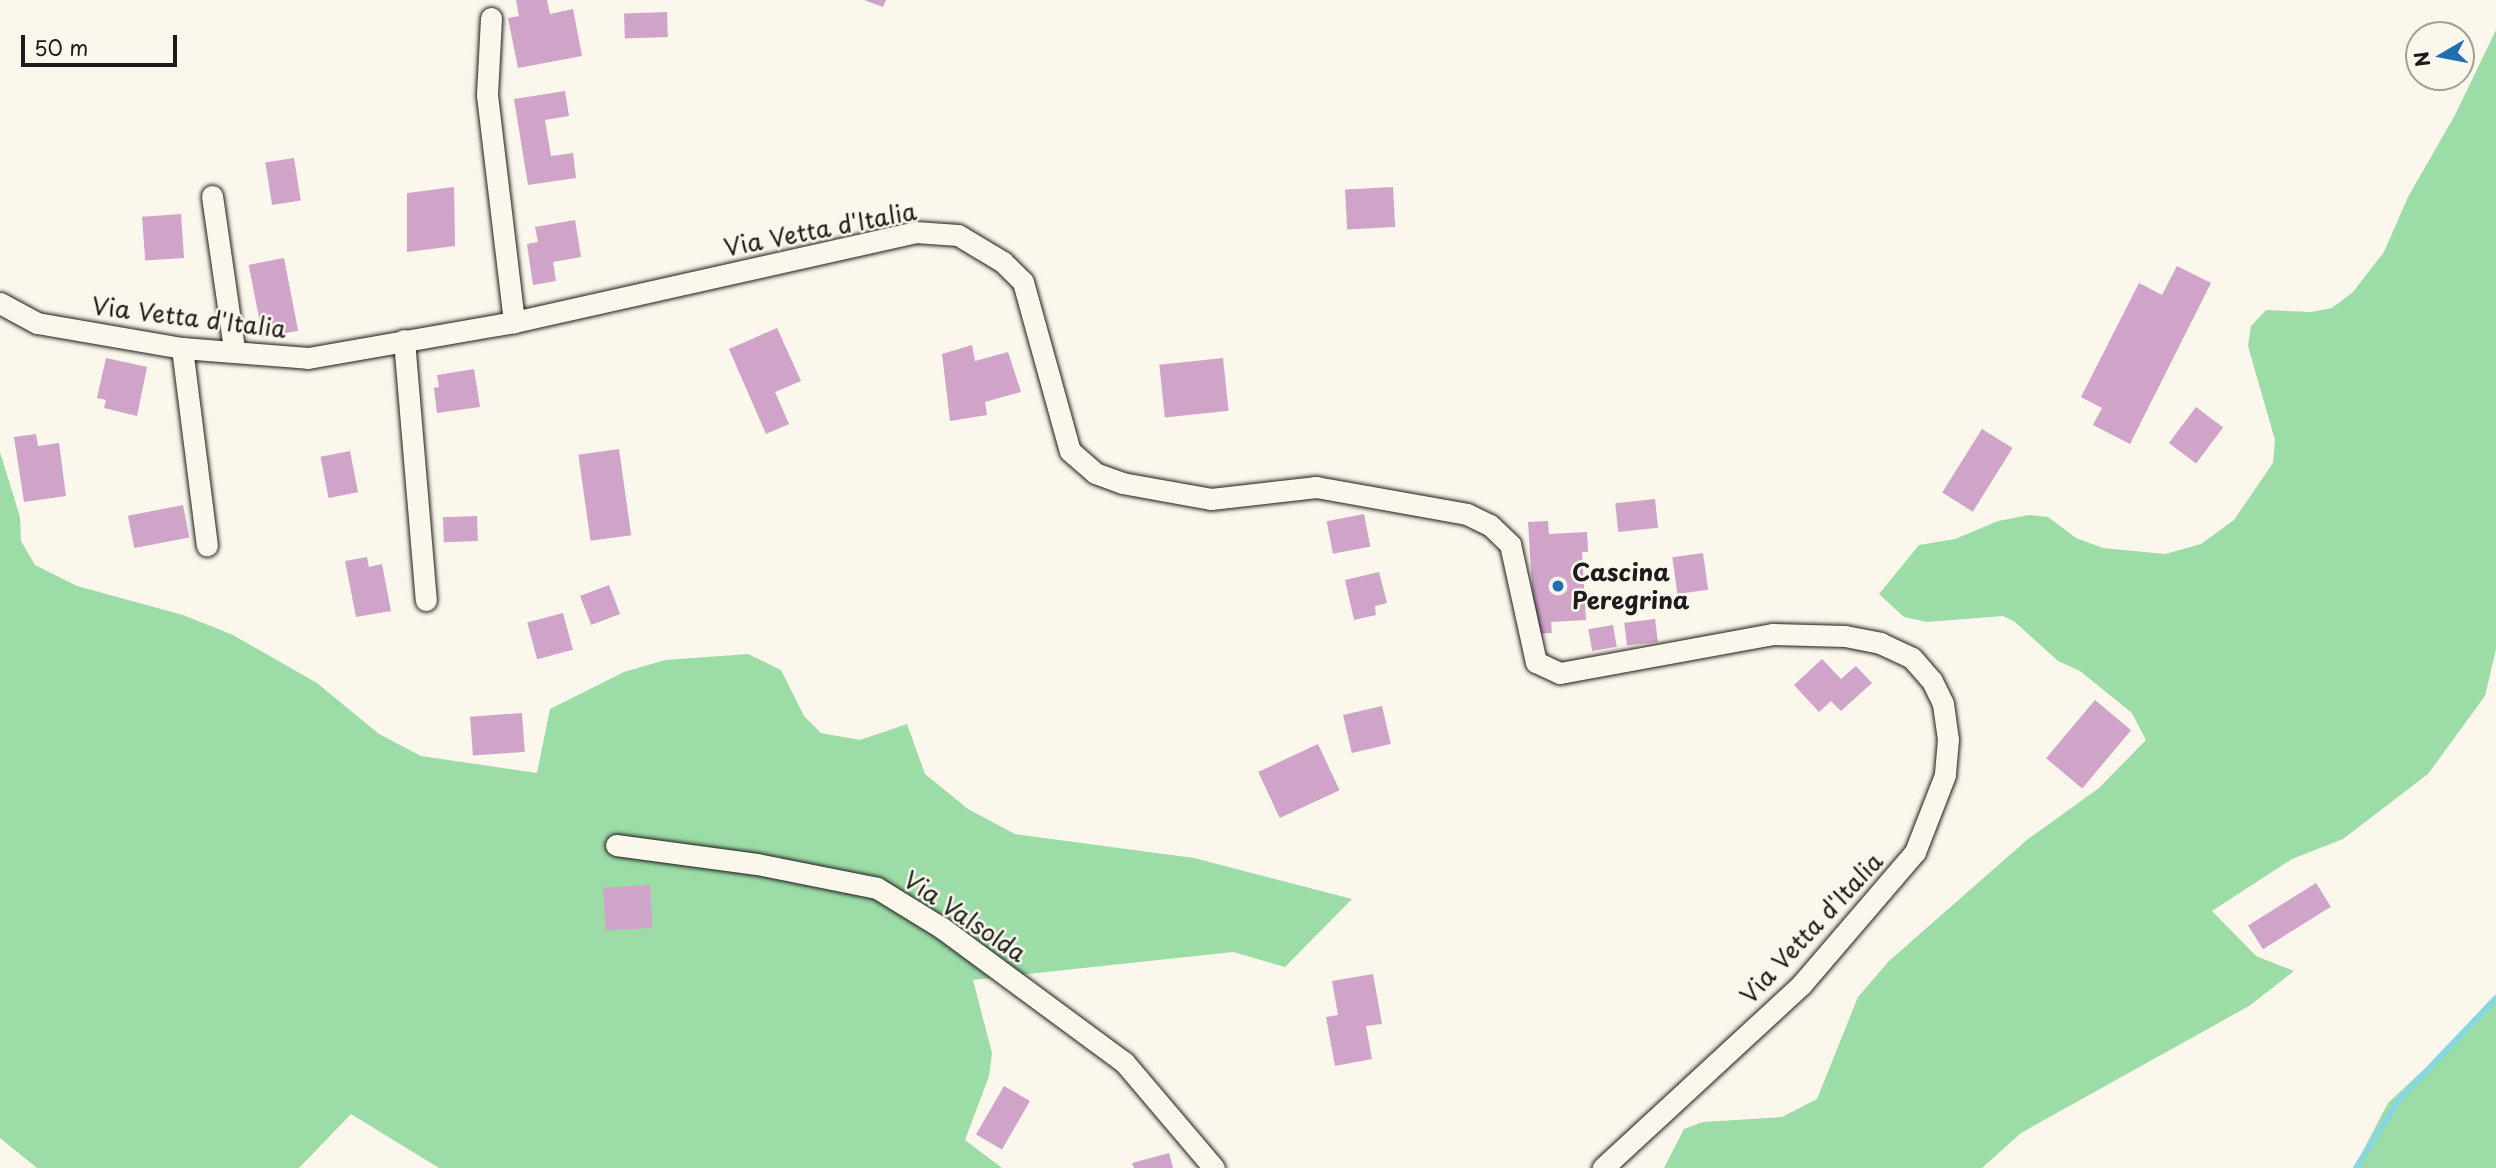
<!DOCTYPE html>
<style>
body{margin:0}
#map{position:relative;width:2496px;height:1168px;overflow:hidden;background:#fbf7ec;font-family:"Playpen Sans",sans-serif}
div>[style]{position:absolute}
[style*='--x']{left:calc(var(--x)*1px);top:calc(var(--y)*1px);width:calc(var(--w)*1px);rotate:calc(var(--a)*1deg)}
.green>*{inset:0;background:#9cdda7}
.stream>*{height:6px;margin:-3px;padding:0 3px;transform-origin:3px;border-radius:3px;background:#86d7e0}
.building>*{inset:0;background:#d0a4c9;transform-origin:0 0}
.roads{filter:drop-shadow(0 0 2px #1c1c1c) drop-shadow(0 0 2px #1c1c1c)}
.street>*{height:21px;margin:-10.5px;padding:0 10.5px;transform-origin:10.5px;border-radius:10.5px;background:#fbf7ec}
.dots>*{width:19px;height:19px;translate:-50% -50%;box-sizing:border-box;border:4px solid #fbf7ec;border-radius:50%}
span{translate:-50% -50%;white-space:nowrap;text-align:center;line-height:1.15;-webkit-text-stroke:5px #fbf7ec;paint-order:stroke}
.street-label{font-size:24px;color:#1c1c1c}
.poi-label{font-size:24px;color:#1c1c1c;font-weight:700}
.left{translate:0 -50%;text-align:left}
.north{position:absolute;left:2405px;top:21px;width:70px;height:70px;box-sizing:border-box;background:#fbf7ec;border:2px solid #a29f99;border-radius:50%;rotate:260deg;font-size:19px;font-weight:700;line-height:28px;text-align:center;color:#1c1c1c}
.north::after{content:'';display:block;margin:auto;width:24px;height:32px;background:#1f6fb2;clip-path:polygon(50% 0,100% 100%,50% 72%,0 100%)}
.scale{position:absolute;left:21px;top:35px;width:156px;height:32px;box-sizing:border-box;border:4px solid #1c1c1c;border-top:0;padding-left:9px;font-size:21px;line-height:24px;white-space:nowrap;color:#1c1c1c;-webkit-text-stroke:5px #fbf7ec;paint-order:stroke}
</style>
<div id="map">
<div class="green">
<div style="clip-path:polygon(2496px 30px,2496px 649px,2485px 696px,2428px 774px,2343px 839px,2292px 859px,2212px 911px,2256px 956px,2294px 971px,2249px 1006px,2021px 1133px,1982px 1168px,1664px 1168px,1684px 1129px,1703px 1122px,1782px 1117px,1817px 1099px,1858px 997px,1889px 961px,2028px 839px,2099px 788px,2146px 740px,2132px 713px,2080px 671px,2058px 661px,2015px 622px,2003px 616px,1927px 622px,1904px 617px,1879px 594px,1919px 545px,1955px 539px,1998px 521px,2029px 515px,2048px 517px,2076px 538px,2103px 548px,2165px 554px,2201px 544px,2234px 520px,2273px 463px,2275px 440px,2248px 346px,2251px 326px,2266px 310px,2311px 312px,2332px 308px,2353px 292px,2384px 252px,2408px 197px,2455px 115px)"></div>
<div style="clip-path:polygon(0 452px,20px 517px,21px 541px,35px 565px,77px 586px,183px 615px,233px 635px,317px 683px,379px 734px,421px 756px,537px 773px,550px 709px,624px 672px,665px 660px,748px 654px,781px 670px,804px 716px,821px 733px,860px 740px,907px 724px,925px 774px,968px 809px,1015px 834px,1194px 858px,1352px 899px,1285px 967px,1233px 952px,973px 980px,992px 1053px,989px 1076px,965px 1140px,1002px 1168px,439px 1168px,351px 1114px,299px 1168px,37px 1168px,0 1138px)"></div>
<div style="clip-path:polygon(2496px 1002px,2496px 1168px,2354px 1168px,2388px 1103px)"></div>
</div>
<div class="stream">
<div style="--x:2356;--y:1168;--w:79;--a:-57.9"></div>
<div style="--x:2398;--y:1101;--w:142;--a:-46.4"></div>
</div>
<div class="building">
<div style="clip-path:polygon(516px 0,547px 0,550px 14px,573px 9px,582px 56px,518px 68px,508px 18px,519px 16px)"></div>
<div style="clip-path:polygon(864px 0,886px 0,883px 7px)"></div>
<div style="left:667px;top:12px;width:25px;height:43px;rotate:88deg"></div>
<div style="clip-path:polygon(565px 91px,569px 116px,545px 120px,551px 156px,573px 153px,576px 178px,528px 185px,514px 99px)"></div>
<div style="left:294px;top:158px;width:43px;height:29px;rotate:81deg"></div>
<div style="clip-path:polygon(454px 187px,455px 246px,407px 252px,407px 193px)"></div>
<div style="left:1393px;top:187px;width:40px;height:48px;rotate:87deg"></div>
<div style="left:181px;top:214px;width:44px;height:39px;rotate:86deg"></div>
<div style="clip-path:polygon(575px 220px,581px 257px,553px 262px,556px 281px,533px 285px,527px 244px,538px 242px,535px 227px)"></div>
<div style="left:284px;top:258px;width:74px;height:36px;rotate:79deg"></div>
<div style="clip-path:polygon(2177px 266px,2211px 283px,2130px 444px,2093px 425px,2102px 408px,2081px 397px,2139px 283px,2162px 295px)"></div>
<div style="clip-path:polygon(777px 328px,801px 381px,775px 392px,789px 424px,766px 434px,729px 349px)"></div>
<div style="clip-path:polygon(972px 345px,975px 361px,1008px 352px,1021px 392px,985px 402px,987px 415px,950px 421px,942px 354px)"></div>
<div style="clip-path:polygon(106px 358px,147px 367px,137px 416px,104px 408px,106px 400px,97px 398px)"></div>
<div style="left:1223px;top:358px;width:53px;height:64px;rotate:84deg"></div>
<div style="clip-path:polygon(474px 369px,480px 407px,437px 413px,434px 388px,439px 387px,437px 375px)"></div>
<div style="left:2196px;top:407px;width:34px;height:45px;rotate:37deg"></div>
<div style="left:1982px;top:429px;width:36px;height:75px;rotate:32deg"></div>
<div style="clip-path:polygon(36px 434px,38px 446px,59px 443px,66px 496px,24px 502px,14px 437px)"></div>
<div style="left:619px;top:449px;width:87px;height:41px;rotate:82deg"></div>
<div style="left:350px;top:451px;width:42px;height:30px;rotate:79deg"></div>
<div style="left:1655px;top:499px;width:29px;height:40px;rotate:84deg"></div>
<div style="left:183px;top:505px;width:33px;height:56px;rotate:79deg"></div>
<div style="left:1364px;top:514px;width:33px;height:38px;rotate:79deg"></div>
<div style="left:477px;top:516px;width:25px;height:34px;rotate:88deg"></div>
<div style="clip-path:polygon(1548px 521px,1549px 534px,1587px 532px,1588px 552px,1582px 552px,1586px 620px,1551px 622px,1552px 633px,1535px 634px,1528px 522px)"></div>
<div style="left:1703px;top:553px;width:37px;height:31px;rotate:82deg"></div>
<div style="clip-path:polygon(367px 557px,369px 567px,382px 564px,391px 611px,356px 617px,345px 561px)"></div>
<div style="clip-path:polygon(1379px 572px,1387px 603px,1375px 606px,1376px 615px,1354px 620px,1345px 580px)"></div>
<div style="left:609px;top:585px;width:31px;height:31px;rotate:69deg"></div>
<div style="left:563px;top:613px;width:38px;height:37px;rotate:75deg"></div>
<div style="left:1655px;top:619px;width:23px;height:31px;rotate:83deg"></div>
<div style="left:1613px;top:625px;width:22px;height:25px;rotate:80deg"></div>
<div style="clip-path:polygon(1822px 659px,1841px 679px,1856px 666px,1872px 683px,1841px 711px,1831px 701px,1819px 712px,1794px 685px)"></div>
<div style="left:2095px;top:700px;width:47px;height:76px;rotate:40deg"></div>
<div style="left:1382px;top:706px;width:39px;height:40px;rotate:77deg"></div>
<div style="left:522px;top:713px;width:39px;height:52px;rotate:86deg"></div>
<div style="left:1318px;top:744px;width:51px;height:66px;rotate:65deg"></div>
<div style="left:2316px;top:883px;width:28px;height:80px;rotate:58deg"></div>
<div style="left:650px;top:885px;width:43px;height:47px;rotate:87deg"></div>
<div style="clip-path:polygon(1373px 974px,1382px 1024px,1366px 1026px,1372px 1059px,1335px 1066px,1326px 1017px,1338px 1015px,1332px 981px)"></div>
<div style="left:1004px;top:1086px;width:30px;height:56px;rotate:30deg"></div>
<div style="clip-path:polygon(1169px 1153px,1173px 1168px,1134px 1168px,1132px 1163px)"></div>
</div>
<div class="roads">
<div class="street">
<div style="--x:491;--y:18;--w:77;--a:93"></div>
<div style="--x:487;--y:95;--w:229;--a:83.2"></div>
<div style="--x:212;--y:196;--w:155;--a:81.8"></div>
<div style="--x:0;--y:303;--w:42;--a:28.4"></div>
<div style="--x:37;--y:323;--w:147;--a:9.8"></div>
<div style="--x:182;--y:348;--w:126;--a:4.5"></div>
<div style="--x:308;--y:358;--w:209;--a:-9.9"></div>
<div style="--x:514;--y:322;--w:411;--a:-12.6"></div>
<div style="--x:915;--y:232;--w:43;--a:4"></div>
<div style="--x:958;--y:235;--w:52;--a:31"></div>
<div style="--x:1003;--y:262;--w:28;--a:45"></div>
<div style="--x:1023;--y:282;--w:175;--a:74.5"></div>
<div style="--x:1070;--y:451;--w:33;--a:41"></div>
<div style="--x:1095;--y:473;--w:29;--a:20"></div>
<div style="--x:1122;--y:483;--w:90;--a:10.2"></div>
<div style="--x:1211;--y:499;--w:106;--a:-6.5"></div>
<div style="--x:1316;--y:487;--w:153;--a:10.1"></div>
<div style="--x:1467;--y:514;--w:25;--a:26"></div>
<div style="--x:1490;--y:525;--w:28;--a:44"></div>
<div style="--x:1510;--y:544;--w:121;--a:77.6"></div>
<div style="--x:1536;--y:662;--w:26;--a:25"></div>
<div style="--x:1560;--y:673;--w:217;--a:-10.4"></div>
<div style="--x:1773;--y:634;--w:72;--a:1.6"></div>
<div style="--x:1845;--y:636;--w:36;--a:11"></div>
<div style="--x:1880;--y:643;--w:35;--a:25"></div>
<div style="--x:1912;--y:658;--w:30;--a:49"></div>
<div style="--x:1932;--y:681;--w:25;--a:64"></div>
<div style="--x:1943;--y:704;--w:35;--a:82"></div>
<div style="--x:1948;--y:739;--w:36;--a:95"></div>
<div style="--x:1945;--y:775;--w:83;--a:111.3"></div>
<div style="--x:1915;--y:852;--w:175;--a:130.6"></div>
<div style="--x:1801;--y:985;--w:270;--a:137.3"></div>
<div style="--x:404;--y:340;--w:261;--a:85.2"></div>
<div style="--x:182;--y:348;--w:199;--a:82.8"></div>
<div style="--x:616;--y:845;--w:142;--a:7.7"></div>
<div style="--x:757;--y:864;--w:122;--a:11.3"></div>
<div style="--x:877;--y:888;--w:76;--a:31.6"></div>
<div style="--x:942;--y:928;--w:226;--a:36.4"></div>
<div style="--x:1124;--y:1062;--w:139;--a:49.7"></div>
</div>
</div>
<div class="dots">
<div style="left:1558px;top:586px;background:#1f6fb2"></div>
</div>
<div class="street-label">
<span style="left:820px;top:229px;rotate:-11deg">Via Vetta d'Italia</span>
<span style="left:189px;top:317px;rotate:7deg">Via Vetta d'Italia</span>
<span style="left:965px;top:916px;rotate:34deg">Via Valsolda</span>
<span style="left:1811px;top:928px;rotate:-47deg">Via Vetta d'Italia</span>
</div>
<div class="poi-label">
<span class="left" style="left:1572px;top:586px">Cascina<br>Peregrina</span>
</div>
<div class="north">N</div>
<div class="scale">50 m</div>
</div>
